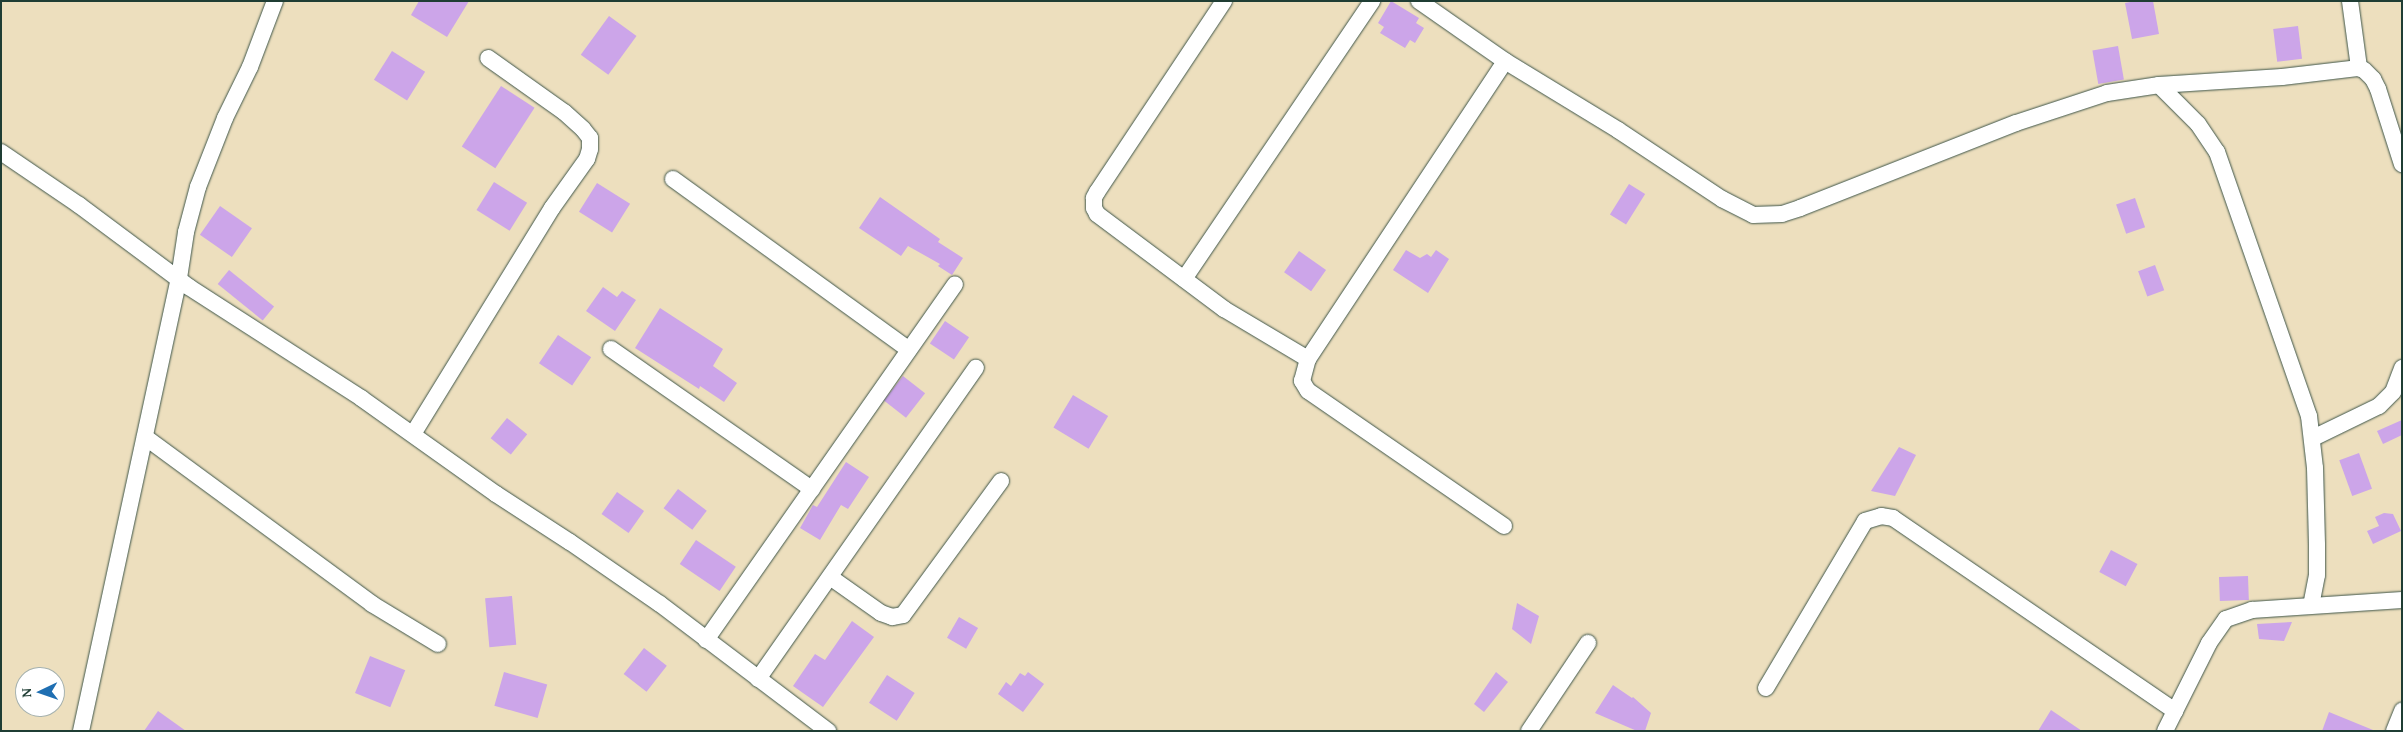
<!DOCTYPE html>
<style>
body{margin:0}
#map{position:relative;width:2403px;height:732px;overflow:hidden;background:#eddfbe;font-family:"Gentium Book Plus",serif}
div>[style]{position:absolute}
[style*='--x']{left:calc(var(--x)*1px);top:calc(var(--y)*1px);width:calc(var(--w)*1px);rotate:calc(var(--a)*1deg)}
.building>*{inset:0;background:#cca5e9;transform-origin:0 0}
.roads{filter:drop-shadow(0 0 1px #3e5549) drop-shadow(0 0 1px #3e5549)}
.street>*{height:16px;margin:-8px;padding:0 8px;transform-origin:8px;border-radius:8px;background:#fff}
span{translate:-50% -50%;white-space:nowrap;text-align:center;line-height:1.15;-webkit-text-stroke:4px #fff;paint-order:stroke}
.frame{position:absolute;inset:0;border:2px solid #1f3d34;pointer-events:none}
.north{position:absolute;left:15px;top:667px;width:50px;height:50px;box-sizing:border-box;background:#fff;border:1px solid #a5b1ae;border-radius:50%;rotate:267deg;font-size:14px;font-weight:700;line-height:20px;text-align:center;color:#1f3d34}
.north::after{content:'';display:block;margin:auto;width:18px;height:22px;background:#1f6fb2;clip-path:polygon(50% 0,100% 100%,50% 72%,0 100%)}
</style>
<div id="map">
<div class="building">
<div style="clip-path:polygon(419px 1px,469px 1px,447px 37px,411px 15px)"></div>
<div style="clip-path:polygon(1391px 1px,1419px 18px,1416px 23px,1424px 28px,1415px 43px,1410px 40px,1405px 48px,1380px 33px,1384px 27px,1378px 23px)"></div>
<div style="clip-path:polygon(2136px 1px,2153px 1px,2159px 34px,2132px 39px,2125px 3px)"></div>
<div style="left:609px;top:16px;width:34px;height:48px;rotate:36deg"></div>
<div style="left:2298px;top:26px;width:33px;height:25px;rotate:83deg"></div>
<div style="left:2118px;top:46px;width:34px;height:26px;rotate:80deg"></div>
<div style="left:392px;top:51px;width:39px;height:34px;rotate:32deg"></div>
<div style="left:501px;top:86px;width:40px;height:72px;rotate:33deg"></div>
<div style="left:494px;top:182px;width:39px;height:33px;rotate:32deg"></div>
<div style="left:597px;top:183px;width:39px;height:34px;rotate:32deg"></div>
<div style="left:1629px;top:184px;width:19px;height:36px;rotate:32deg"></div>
<div style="clip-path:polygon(880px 197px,940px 239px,938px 242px,963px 258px,952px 275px,938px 266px,940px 264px,908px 246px,901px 256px,859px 228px)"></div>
<div style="left:2135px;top:198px;width:31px;height:20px;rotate:71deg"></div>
<div style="left:220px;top:206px;width:39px;height:35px;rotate:35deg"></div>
<div style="clip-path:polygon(1406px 250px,1420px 258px,1427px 254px,1431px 257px,1436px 250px,1449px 259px,1428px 293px,1393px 270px)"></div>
<div style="left:1299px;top:251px;width:33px;height:26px;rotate:35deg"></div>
<div style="left:2155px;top:265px;width:27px;height:18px;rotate:70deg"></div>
<div style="left:229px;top:270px;width:58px;height:18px;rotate:39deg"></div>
<div style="clip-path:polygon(603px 287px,617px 297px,622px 291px,636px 300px,615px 331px,586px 311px)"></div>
<div style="clip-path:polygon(660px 308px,723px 349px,713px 366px,737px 383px,724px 402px,700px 386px,699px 389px,635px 348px)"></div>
<div style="left:945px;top:321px;width:29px;height:27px;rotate:34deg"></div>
<div style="left:558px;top:335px;width:40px;height:34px;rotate:34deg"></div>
<div style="left:903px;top:376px;width:28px;height:31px;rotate:38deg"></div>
<div style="left:1073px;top:395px;width:41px;height:38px;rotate:31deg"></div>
<div style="left:507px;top:418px;width:26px;height:26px;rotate:39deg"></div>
<div style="clip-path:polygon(2402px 420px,2402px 435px,2383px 444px,2377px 431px)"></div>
<div style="clip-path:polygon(1899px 447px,1916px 455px,1895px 496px,1871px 491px)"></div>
<div style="left:2359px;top:453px;width:38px;height:21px;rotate:70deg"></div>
<div style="clip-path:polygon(846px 462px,869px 477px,848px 509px,841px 505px,820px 540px,800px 528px,813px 505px,817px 507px)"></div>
<div style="left:678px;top:489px;width:36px;height:24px;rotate:37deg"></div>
<div style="left:617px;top:492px;width:33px;height:27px;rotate:35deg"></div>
<div style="clip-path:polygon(2384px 513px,2393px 514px,2401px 531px,2373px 544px,2367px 531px,2379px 526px,2375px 517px)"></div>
<div style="left:696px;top:540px;width:48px;height:29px;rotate:34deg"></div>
<div style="left:2111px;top:550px;width:30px;height:25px;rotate:28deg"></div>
<div style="left:2248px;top:576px;width:24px;height:29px;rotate:88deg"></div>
<div style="left:512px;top:596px;width:49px;height:27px;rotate:85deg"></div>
<div style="clip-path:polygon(1517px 603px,1539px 616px,1531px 644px,1512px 629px)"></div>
<div style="left:959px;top:617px;width:22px;height:24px;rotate:30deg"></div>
<div style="clip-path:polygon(852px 621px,874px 637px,823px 707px,793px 686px,815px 654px,825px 660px)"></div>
<div style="clip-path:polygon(2292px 622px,2284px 641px,2259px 639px,2257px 624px)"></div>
<div style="left:644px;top:648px;width:29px;height:33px;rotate:38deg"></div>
<div style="left:370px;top:656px;width:38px;height:40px;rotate:22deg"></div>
<div style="left:504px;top:672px;width:45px;height:35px;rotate:16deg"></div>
<div style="clip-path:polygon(1028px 672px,1044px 684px,1023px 712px,998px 694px,1006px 682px,1011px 686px,1020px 673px,1025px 676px)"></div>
<div style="clip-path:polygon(1496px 672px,1508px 682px,1484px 712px,1474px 704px)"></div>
<div style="left:887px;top:675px;width:33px;height:33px;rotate:33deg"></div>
<div style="clip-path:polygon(1613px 685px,1632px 698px,1633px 697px,1651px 713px,1645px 731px,1637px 731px,1595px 713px)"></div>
<div style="clip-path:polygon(2051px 710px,2082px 731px,2038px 731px)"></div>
<div style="clip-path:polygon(158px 711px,186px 731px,144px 731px)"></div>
<div style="clip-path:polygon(2329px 712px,2373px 730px,2373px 731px,2322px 731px)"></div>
</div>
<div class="roads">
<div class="street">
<div style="--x:1224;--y:1;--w:229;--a:123.6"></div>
<div style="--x:1097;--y:192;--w:7;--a:117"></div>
<div style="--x:1094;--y:198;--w:10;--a:90"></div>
<div style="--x:1094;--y:208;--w:7;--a:63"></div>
<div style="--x:1097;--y:214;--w:159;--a:36.8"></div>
<div style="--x:1224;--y:309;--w:98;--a:30.8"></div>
<div style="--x:1419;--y:1;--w:105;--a:34.9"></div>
<div style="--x:1505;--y:61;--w:132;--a:31.4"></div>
<div style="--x:1618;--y:130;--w:125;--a:33.6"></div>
<div style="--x:1722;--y:199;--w:35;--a:27"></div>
<div style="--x:1753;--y:215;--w:29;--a:-2"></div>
<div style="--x:1782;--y:214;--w:19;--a:-18"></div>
<div style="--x:1800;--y:208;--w:232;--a:-21.5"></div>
<div style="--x:2016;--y:123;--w:96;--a:-18.2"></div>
<div style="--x:2107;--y:93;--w:53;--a:-8.7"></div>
<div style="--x:2159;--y:85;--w:123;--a:-3.7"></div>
<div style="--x:2282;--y:77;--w:78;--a:-6.7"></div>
<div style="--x:2359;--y:68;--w:5;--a:22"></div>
<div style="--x:2364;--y:70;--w:13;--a:45"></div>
<div style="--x:2373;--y:79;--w:11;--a:63"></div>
<div style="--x:2378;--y:89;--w:79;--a:72.3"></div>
<div style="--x:2350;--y:1;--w:68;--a:82.3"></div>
<div style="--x:2159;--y:85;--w:55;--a:45"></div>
<div style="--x:2198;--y:124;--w:34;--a:56"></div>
<div style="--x:2217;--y:152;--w:280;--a:70.8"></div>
<div style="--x:2309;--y:416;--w:52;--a:83.4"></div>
<div style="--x:2315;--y:468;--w:77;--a:88.5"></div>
<div style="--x:2317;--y:545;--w:30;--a:90"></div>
<div style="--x:2317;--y:575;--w:31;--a:101"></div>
<div style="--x:1;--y:152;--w:94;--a:34.2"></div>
<div style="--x:79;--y:205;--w:137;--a:36.7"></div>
<div style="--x:189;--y:287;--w:205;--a:32.8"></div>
<div style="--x:361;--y:398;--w:166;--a:35.4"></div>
<div style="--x:496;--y:494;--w:88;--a:33"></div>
<div style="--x:570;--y:542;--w:109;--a:34.6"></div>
<div style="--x:660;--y:604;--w:211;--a:37.1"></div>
<div style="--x:673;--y:179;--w:291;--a:35.9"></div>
<div style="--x:1184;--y:279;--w:336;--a:-55.9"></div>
<div style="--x:611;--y:349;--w:245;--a:34.9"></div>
<div style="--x:413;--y:434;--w:265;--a:-58.4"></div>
<div style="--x:552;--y:208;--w:60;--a:-54.5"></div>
<div style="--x:587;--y:159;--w:10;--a:-73"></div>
<div style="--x:590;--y:149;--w:11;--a:-90"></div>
<div style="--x:590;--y:138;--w:11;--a:-128"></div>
<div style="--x:583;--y:129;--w:25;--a:-138"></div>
<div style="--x:564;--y:112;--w:93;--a:-144.6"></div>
<div style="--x:145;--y:437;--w:282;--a:36.3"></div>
<div style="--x:372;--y:604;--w:77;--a:31.2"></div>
<div style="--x:2313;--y:438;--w:73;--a:-25.9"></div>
<div style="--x:2379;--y:406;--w:20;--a:-45"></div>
<div style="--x:2393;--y:392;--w:26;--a:-69"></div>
<div style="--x:1504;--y:526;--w:238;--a:-145.4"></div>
<div style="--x:1308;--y:391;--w:12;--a:-121"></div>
<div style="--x:1302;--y:381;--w:23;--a:-75"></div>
<div style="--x:1308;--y:359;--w:357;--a:-56.5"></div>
<div style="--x:830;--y:577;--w:62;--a:35.2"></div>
<div style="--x:881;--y:613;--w:12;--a:20"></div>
<div style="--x:892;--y:617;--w:11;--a:-10"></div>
<div style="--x:903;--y:615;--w:166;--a:-53.8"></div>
<div style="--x:706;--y:640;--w:434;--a:-55"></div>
<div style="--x:758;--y:679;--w:380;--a:-55"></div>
<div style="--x:1766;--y:688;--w:194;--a:-59.3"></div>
<div style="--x:1865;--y:521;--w:17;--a:-17"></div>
<div style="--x:1881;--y:516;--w:12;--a:9"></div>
<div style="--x:1893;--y:518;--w:342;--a:34.4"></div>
<div style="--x:81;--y:731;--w:463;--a:-77.8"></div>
<div style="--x:179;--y:278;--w:47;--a:-81.3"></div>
<div style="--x:186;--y:232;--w:47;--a:-75.1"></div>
<div style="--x:198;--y:187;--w:74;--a:-68.6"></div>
<div style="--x:225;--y:118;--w:57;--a:-63.9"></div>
<div style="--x:250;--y:67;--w:71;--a:-69.3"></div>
<div style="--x:1529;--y:731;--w:106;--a:-56.2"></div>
<div style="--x:2165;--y:731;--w:98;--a:-63.4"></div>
<div style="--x:2209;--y:643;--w:29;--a:-55"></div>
<div style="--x:2226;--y:619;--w:28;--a:-19"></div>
<div style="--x:2252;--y:610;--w:150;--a:-3.8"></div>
<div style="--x:2394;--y:731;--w:22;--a:-68"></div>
</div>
</div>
<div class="frame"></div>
<div class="north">N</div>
</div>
